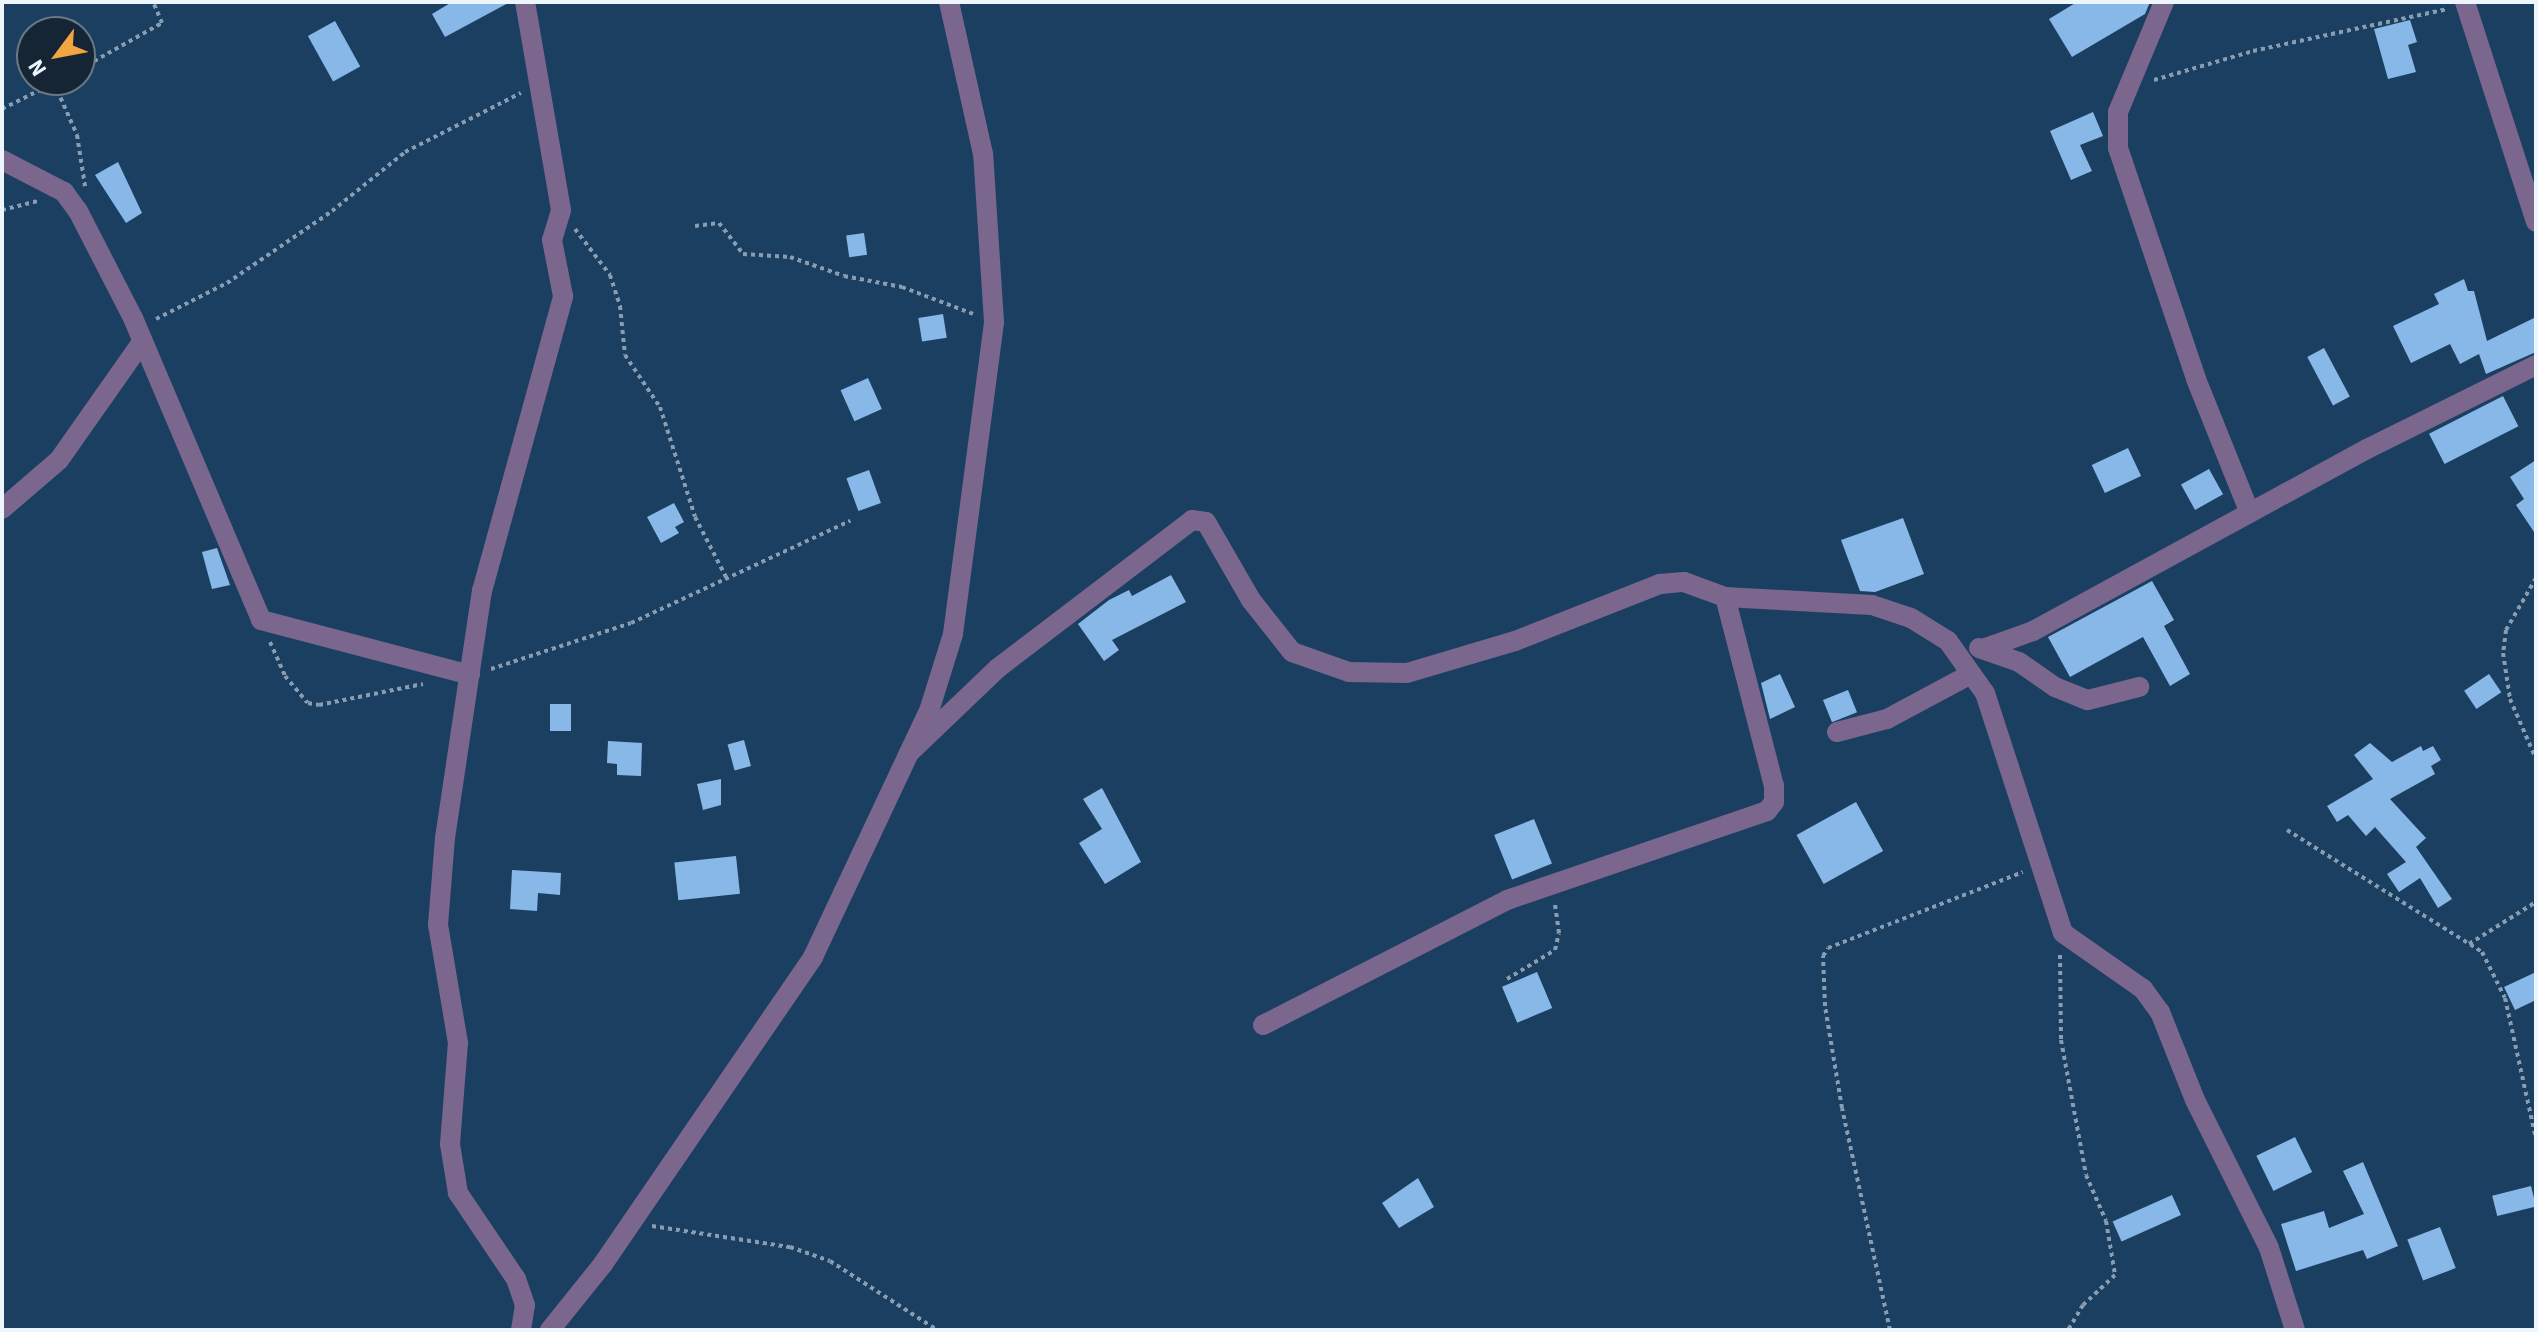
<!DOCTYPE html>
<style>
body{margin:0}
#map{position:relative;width:2538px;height:1332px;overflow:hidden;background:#1b3f60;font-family:"Source Sans 3",sans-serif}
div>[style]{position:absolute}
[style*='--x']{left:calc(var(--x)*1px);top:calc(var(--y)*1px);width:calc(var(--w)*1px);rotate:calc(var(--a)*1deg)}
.building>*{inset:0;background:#88b8e7;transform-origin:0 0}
.path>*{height:4px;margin-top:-2px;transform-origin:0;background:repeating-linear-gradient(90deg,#889db1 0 4px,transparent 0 8px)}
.minor>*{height:20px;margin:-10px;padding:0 10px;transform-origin:10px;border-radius:10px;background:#7b668e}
span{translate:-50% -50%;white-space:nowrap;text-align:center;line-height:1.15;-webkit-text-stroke:8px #162534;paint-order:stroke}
.frame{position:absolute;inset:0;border:4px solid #edf5fd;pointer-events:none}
.north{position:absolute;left:16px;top:16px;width:80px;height:80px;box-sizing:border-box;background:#162534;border:2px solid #6c7884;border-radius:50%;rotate:238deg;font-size:22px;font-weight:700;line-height:32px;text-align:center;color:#edf5fd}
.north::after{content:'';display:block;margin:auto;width:28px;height:36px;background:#f3a542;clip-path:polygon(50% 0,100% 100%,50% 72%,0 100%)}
</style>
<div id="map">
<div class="building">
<div style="clip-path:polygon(452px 2px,510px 2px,445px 37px,432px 14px)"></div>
<div style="clip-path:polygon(2077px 2px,2150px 2px,2145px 14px,2072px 57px,2049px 19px)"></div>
<div style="clip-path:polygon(2410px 20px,2417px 42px,2408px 45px,2416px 72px,2388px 79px,2374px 29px)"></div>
<div style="left:335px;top:21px;width:52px;height:31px;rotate:61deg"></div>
<div style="clip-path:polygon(2093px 112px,2103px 136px,2080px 145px,2092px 171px,2071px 180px,2050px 131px)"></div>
<div style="clip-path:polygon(118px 162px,142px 213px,126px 223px,95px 175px)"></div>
<div style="left:864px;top:233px;width:22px;height:18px;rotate:82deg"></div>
<div style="clip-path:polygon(2464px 279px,2468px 291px,2474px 291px,2487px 341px,2536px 317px,2536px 352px,2486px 374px,2479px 354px,2460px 364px,2450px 344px,2411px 363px,2393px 326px,2439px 304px,2434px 294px)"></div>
<div style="left:943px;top:314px;width:24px;height:25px;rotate:81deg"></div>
<div style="left:2324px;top:348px;width:55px;height:19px;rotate:62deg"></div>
<div style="left:868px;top:378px;width:34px;height:30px;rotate:66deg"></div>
<div style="left:2503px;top:396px;width:34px;height:83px;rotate:63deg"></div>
<div style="left:2128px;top:448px;width:31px;height:40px;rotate:65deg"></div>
<div style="clip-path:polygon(2536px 460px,2536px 535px,2516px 505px,2524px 499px,2510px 477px)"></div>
<div style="left:2209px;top:469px;width:29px;height:32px;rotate:61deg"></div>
<div style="left:869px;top:470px;width:35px;height:24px;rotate:70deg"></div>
<div style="clip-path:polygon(674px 503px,684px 522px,675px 527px,679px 533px,661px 543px,647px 517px)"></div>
<div style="clip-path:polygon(1903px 518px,1924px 574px,1875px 592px,1860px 591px,1841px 540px)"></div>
<div style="clip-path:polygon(217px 548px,230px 585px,212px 589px,202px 552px)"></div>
<div style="clip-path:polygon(1171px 575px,1186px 602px,1112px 640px,1119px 650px,1104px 661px,1078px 624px,1109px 600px,1129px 590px,1132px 596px)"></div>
<div style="clip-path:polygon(2152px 581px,2174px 620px,2164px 626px,2190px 674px,2170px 686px,2143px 637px,2070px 677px,2048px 637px)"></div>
<div style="clip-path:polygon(1780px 674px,1795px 707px,1770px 719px,1761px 683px)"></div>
<div style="left:2489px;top:674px;width:22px;height:30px;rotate:56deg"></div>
<div style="left:1848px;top:690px;width:24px;height:27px;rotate:68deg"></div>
<div style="left:550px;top:704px;width:21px;height:27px"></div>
<div style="left:744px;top:740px;width:27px;height:17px;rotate:75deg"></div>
<div style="clip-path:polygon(608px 741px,642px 743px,641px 776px,617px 775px,617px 764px,607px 763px)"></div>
<div style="clip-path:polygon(2370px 743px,2392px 762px,2421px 746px,2423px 751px,2433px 746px,2441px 760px,2431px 766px,2435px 774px,2390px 799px,2426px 838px,2416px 847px,2452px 899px,2438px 908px,2420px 878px,2399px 892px,2387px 874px,2406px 862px,2375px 827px,2366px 836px,2348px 815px,2337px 822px,2327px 806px,2373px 779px,2354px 755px)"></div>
<div style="clip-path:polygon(721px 779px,721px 805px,703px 810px,697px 784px)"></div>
<div style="clip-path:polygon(1102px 788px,1141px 862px,1105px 884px,1079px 843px,1102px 829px,1083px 799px)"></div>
<div style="left:1856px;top:802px;width:56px;height:68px;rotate:61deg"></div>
<div style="left:1534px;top:819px;width:48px;height:43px;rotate:68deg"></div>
<div style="left:736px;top:856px;width:38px;height:62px;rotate:84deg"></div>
<div style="clip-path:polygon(512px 870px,561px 873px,560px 895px,538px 893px,537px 911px,510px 909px)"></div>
<div style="left:1537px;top:972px;width:39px;height:38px;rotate:67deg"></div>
<div style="clip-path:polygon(2536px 972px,2536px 1000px,2515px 1010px,2504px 987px)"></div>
<div style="left:2295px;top:1137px;width:39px;height:43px;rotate:64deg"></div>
<div style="clip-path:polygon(2363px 1162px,2398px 1246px,2367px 1259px,2363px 1250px,2296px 1271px,2281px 1224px,2324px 1211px,2329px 1228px,2364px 1214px,2343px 1171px)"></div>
<div style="clip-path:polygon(1418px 1178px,1434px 1207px,1399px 1228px,1382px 1203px)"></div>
<div style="left:2531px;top:1186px;width:21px;height:40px;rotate:76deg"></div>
<div style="left:2172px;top:1195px;width:22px;height:65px;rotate:66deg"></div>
<div style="left:2440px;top:1227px;width:44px;height:35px;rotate:69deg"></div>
</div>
<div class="path">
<div style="--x:80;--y:69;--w:94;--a:-29.3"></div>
<div style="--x:162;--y:23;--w:23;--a:-113"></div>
<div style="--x:2154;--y:80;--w:103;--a:-16.3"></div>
<div style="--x:2253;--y:51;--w:199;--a:-12.2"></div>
<div style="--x:54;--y:83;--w:57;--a:66.1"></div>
<div style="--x:77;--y:135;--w:52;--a:81.1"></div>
<div style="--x:2;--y:109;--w:65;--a:-26.6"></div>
<div style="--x:2;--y:210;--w:38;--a:-14"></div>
<div style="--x:695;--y:226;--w:24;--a:-7"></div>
<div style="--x:719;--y:223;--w:39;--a:52"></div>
<div style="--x:743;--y:254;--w:47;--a:3.7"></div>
<div style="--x:790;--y:257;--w:57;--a:19.4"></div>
<div style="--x:844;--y:276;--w:59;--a:10.7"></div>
<div style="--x:902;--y:287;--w:76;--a:20.8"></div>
<div style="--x:575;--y:229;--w:58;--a:52.7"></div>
<div style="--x:610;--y:275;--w:33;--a:72"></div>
<div style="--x:620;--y:306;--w:49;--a:84.2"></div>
<div style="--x:625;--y:355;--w:63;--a:56.1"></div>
<div style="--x:660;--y:407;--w:115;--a:72.3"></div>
<div style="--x:695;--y:517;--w:68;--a:62.7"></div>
<div style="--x:156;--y:319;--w:80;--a:-26.9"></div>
<div style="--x:227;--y:283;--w:127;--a:-34.4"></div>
<div style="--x:332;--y:211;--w:94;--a:-38.9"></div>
<div style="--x:405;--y:152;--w:130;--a:-27"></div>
<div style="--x:2536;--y:578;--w:60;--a:120"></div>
<div style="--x:2506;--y:630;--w:23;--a:97"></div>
<div style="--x:2503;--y:653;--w:47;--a:81.3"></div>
<div style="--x:2510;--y:699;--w:65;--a:66.6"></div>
<div style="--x:270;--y:642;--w:37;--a:66"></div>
<div style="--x:285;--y:676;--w:35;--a:50"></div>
<div style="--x:308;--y:703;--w:11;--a:10"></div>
<div style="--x:319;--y:705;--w:106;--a:-11.4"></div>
<div style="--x:491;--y:669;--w:147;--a:-18.2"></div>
<div style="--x:631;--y:623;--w:242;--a:-25"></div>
<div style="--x:2287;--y:830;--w:230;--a:32"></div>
<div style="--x:2482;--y:952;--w:51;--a:63.4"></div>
<div style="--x:2505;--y:998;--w:144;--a:77.6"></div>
<div style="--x:2469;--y:944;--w:79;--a:-32.1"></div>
<div style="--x:2060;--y:955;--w:85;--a:89.3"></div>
<div style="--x:2061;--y:1040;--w:137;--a:79.5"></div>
<div style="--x:2086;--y:1175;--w:50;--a:66.5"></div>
<div style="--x:2106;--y:1221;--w:55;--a:80.5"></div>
<div style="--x:2115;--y:1275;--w:44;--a:136.8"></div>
<div style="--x:2083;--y:1305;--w:29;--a:121"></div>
<div style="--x:1507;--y:979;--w:56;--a:-31.1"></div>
<div style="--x:1555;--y:950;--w:17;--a:-77"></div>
<div style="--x:1559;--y:933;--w:30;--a:-98"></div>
<div style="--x:652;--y:1226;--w:140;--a:8.7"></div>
<div style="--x:790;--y:1247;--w:42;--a:19.3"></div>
<div style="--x:830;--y:1261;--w:127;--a:32.8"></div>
<div style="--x:1890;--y:1330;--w:227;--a:-102.2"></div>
<div style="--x:1842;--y:1108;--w:103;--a:-99.5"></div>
<div style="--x:1825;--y:1006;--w:50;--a:-92.3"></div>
<div style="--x:1823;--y:956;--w:9;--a:-58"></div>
<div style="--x:1828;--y:948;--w:209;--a:-21.3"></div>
</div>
<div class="minor">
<div style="--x:2164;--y:2;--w:119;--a:112.7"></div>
<div style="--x:2118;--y:112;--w:36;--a:90"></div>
<div style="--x:2118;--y:148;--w:244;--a:71.3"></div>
<div style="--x:2196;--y:379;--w:144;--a:68.1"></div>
<div style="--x:2465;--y:2;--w:231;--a:72.1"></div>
<div style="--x:2;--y:160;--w:70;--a:27.3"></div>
<div style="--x:64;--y:192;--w:24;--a:54"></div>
<div style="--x:78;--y:211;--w:120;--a:62.8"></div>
<div style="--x:133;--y:318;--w:328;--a:67"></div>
<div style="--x:261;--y:620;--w:216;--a:14.7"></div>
<div style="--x:2;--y:509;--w:75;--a:-40.7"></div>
<div style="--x:59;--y:460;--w:144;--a:-54.9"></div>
<div style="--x:1979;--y:648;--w:42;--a:19.3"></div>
<div style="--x:2019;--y:662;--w:44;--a:34.8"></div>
<div style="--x:2055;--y:687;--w:35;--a:22"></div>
<div style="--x:2088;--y:700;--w:53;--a:-14.3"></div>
<div style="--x:1983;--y:649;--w:53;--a:-19.8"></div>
<div style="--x:2033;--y:631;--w:380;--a:-28.6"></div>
<div style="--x:2367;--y:449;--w:189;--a:-26.4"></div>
<div style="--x:1837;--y:732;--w:52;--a:-14.6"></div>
<div style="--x:1887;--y:719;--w:95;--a:-28.2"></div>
<div style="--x:909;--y:753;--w:123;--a:-43.7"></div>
<div style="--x:998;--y:668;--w:244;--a:-37.3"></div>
<div style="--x:1192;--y:520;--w:14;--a:8"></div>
<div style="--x:1206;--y:522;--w:90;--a:60"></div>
<div style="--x:1251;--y:600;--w:66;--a:51.7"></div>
<div style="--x:1292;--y:652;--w:60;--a:19.3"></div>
<div style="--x:1349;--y:672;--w:58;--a:1"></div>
<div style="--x:1407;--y:673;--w:113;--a:-16.5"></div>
<div style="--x:1515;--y:641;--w:156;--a:-21.5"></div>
<div style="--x:1660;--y:584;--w:24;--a:-5"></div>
<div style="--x:1684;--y:582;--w:44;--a:20.1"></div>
<div style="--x:1725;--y:597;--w:147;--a:3.1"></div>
<div style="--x:1872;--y:605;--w:41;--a:18.4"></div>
<div style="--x:1911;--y:618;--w:44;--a:31.9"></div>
<div style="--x:1948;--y:641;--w:64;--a:54.6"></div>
<div style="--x:1985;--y:693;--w:252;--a:72"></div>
<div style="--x:2063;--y:933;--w:98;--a:35"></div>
<div style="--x:2143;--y:989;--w:29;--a:54"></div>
<div style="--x:2160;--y:1012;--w:95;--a:68.3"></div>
<div style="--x:2195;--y:1100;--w:165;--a:63.4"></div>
<div style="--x:2269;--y:1248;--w:86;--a:72.4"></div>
<div style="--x:1263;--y:1025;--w:274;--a:-27.1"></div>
<div style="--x:1507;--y:900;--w:275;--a:-18.9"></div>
<div style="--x:1767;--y:811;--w:11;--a:-52"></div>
<div style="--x:1774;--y:802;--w:16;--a:-90"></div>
<div style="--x:1774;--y:786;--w:195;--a:-104.5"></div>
<div style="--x:521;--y:1330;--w:25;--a:-81"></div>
<div style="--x:525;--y:1305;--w:28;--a:-109"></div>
<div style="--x:516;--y:1279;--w:104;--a:-124"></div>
<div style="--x:458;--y:1193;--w:50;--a:-99.3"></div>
<div style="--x:450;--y:1144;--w:101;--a:-85.5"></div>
<div style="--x:458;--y:1043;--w:120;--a:-99.6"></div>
<div style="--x:438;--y:925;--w:87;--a:-85.4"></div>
<div style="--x:445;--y:838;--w:250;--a:-81.5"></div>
<div style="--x:482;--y:591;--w:306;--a:-74.6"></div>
<div style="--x:563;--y:296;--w:57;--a:-101.1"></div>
<div style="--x:552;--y:240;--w:31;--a:-73"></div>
<div style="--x:561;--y:210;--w:211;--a:-99.8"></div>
<div style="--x:550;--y:1330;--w:85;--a:-51.2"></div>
<div style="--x:603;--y:1264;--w:372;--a:-55.6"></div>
<div style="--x:813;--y:957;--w:275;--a:-64.8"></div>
<div style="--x:930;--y:708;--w:77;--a:-72.7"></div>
<div style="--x:953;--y:634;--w:315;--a:-82.5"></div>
<div style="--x:994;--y:322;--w:168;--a:-93.7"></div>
<div style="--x:983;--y:154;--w:156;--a:-102.6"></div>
</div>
<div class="frame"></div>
<div class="north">N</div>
</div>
